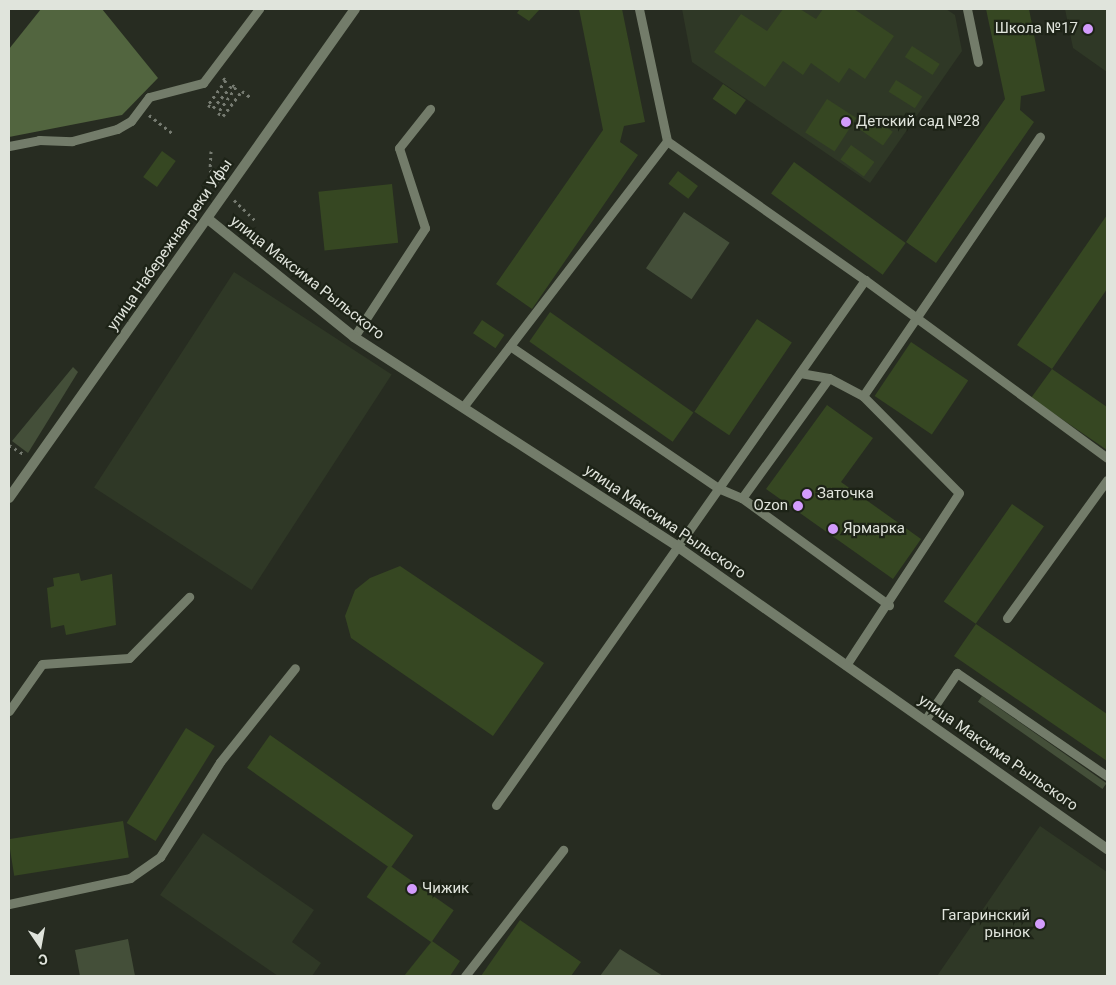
<!DOCTYPE html>
<meta charset="utf-8">
<style>
body{margin:0}
#map{position:relative;width:1116px;height:985px;overflow:hidden;background:#272c21;font-family:Roboto,sans-serif}
div>[style]{position:absolute}
[style*='--x']{left:calc(var(--x)*1px);top:calc(var(--y)*1px);width:calc(var(--w)*1px);rotate:calc(var(--a)*1deg)}
.built>*{inset:0;background:#2f3826;transform-origin:0 0}
.green>*{inset:0;background:#444f39;transform-origin:0 0}
.forest>*{inset:0;background:#52653f}
.building>*{inset:0;background:#364722;transform-origin:0 0}
.path>*{height:3px;margin-top:-1.5px;transform-origin:0;background:repeating-linear-gradient(90deg,#767b71 0 2.5px,transparent 0 6.5px)}
.service>*{height:9px;margin:-4.5px;padding:0 4.5px;transform-origin:4.5px;border-radius:4.5px;background:#737c6a}
.minor>*{height:10px;margin:-5px;padding:0 5px;transform-origin:5px;border-radius:5px;background:#737c6a}
.tertiary>*{height:10px;margin:-5px;padding:0 5px;transform-origin:5px;border-radius:5px;background:#737c6a}
.dots>*{width:14px;height:14px;translate:-50% -50%;box-sizing:border-box;border:2px solid #1d2317;border-radius:50%}
span{translate:-50% -50%;white-space:nowrap;text-align:center;line-height:1.15;-webkit-text-stroke:4.5px #1d2317;paint-order:stroke}
.poi-label{font-size:15px;color:#e0e4dc}
.right{translate:-100% -50%;text-align:right}
.left{translate:0 -50%;text-align:left}
.street-label{font-size:15px;color:#e0e4dc}
.frame{position:absolute;inset:0;border:10px solid #e0e4dc;pointer-events:none}
.north{position:absolute;left:15px;top:920px;width:50px;height:50px;-webkit-text-stroke:4px #1d2317;paint-order:stroke;rotate:168deg;font-size:14px;font-weight:700;line-height:20px;text-align:center;color:#e0e4dc}
.north::after{content:'';display:block;margin:auto;width:18px;height:22px;background:#e0e4dc;clip-path:polygon(50% 0,100% 100%,50% 72%,0 100%)}
</style>
<div id="map">
<div class="built">
<div style="clip-path:polygon(682px 9px,946px 9px,955px 15px,962px 51px,870px 183px,692px 62px)"></div>
<div style="clip-path:polygon(1065px 9px,1107px 9px,1107px 72px,1073px 48px)"></div>
<div style="left:234px;top:272px;width:188px;height:257px;rotate:33deg"></div>
<div style="clip-path:polygon(1040px 826px,1107px 872px,1107px 976px,937px 976px)"></div>
<div style="clip-path:polygon(203px 833px,314px 910px,292px 942px,321px 963px,312px 976px,278px 976px,160px 895px)"></div>
</div>
<div class="green">
<div style="left:684px;top:212px;width:55px;height:68px;rotate:34deg"></div>
<div style="clip-path:polygon(73px 367px,78px 372px,28px 453px,12px 441px)"></div>
<div style="left:982px;top:696px;width:152px;height:7px;rotate:35deg"></div>
<div style="clip-path:polygon(128px 939px,135px 976px,80px 976px,75px 950px)"></div>
<div style="clip-path:polygon(620px 949px,663px 976px,600px 976px)"></div>
</div>
<div class="forest">
<div style="clip-path:polygon(41px 9px,102px 9px,158px 78px,122px 115px,9px 137px,9px 49px)"></div>
</div>
<div class="building">
<div style="clip-path:polygon(520px 9px,540px 9px,529px 21px,517px 13px)"></div>
<div style="clip-path:polygon(579px 9px,622px 9px,645px 122px,624px 126px,620px 142px,638px 155px,532px 309px,496px 284px,603px 130px)"></div>
<div style="clip-path:polygon(783px 9px,800px 9px,816px 19px,823px 9px,854px 9px,894px 36px,865px 79px,849px 68px,839px 83px,811px 63px,803px 75px,783px 61px,765px 87px,714px 52px,741px 14px,767px 31px)"></div>
<div style="clip-path:polygon(986px 9px,1029px 9px,1045px 91px,1021px 96px,1020px 110px,1034px 122px,936px 263px,906px 242px,1005px 99px)"></div>
<div style="left:912px;top:46px;width:33px;height:13px;rotate:33deg"></div>
<div style="left:896px;top:80px;width:31px;height:14px;rotate:32deg"></div>
<div style="left:723px;top:84px;width:28px;height:18px;rotate:35deg"></div>
<div style="left:827px;top:99px;width:35px;height:40px;rotate:33deg"></div>
<div style="left:869px;top:115px;width:29px;height:17px;rotate:35deg"></div>
<div style="left:851px;top:145px;width:29px;height:18px;rotate:36deg"></div>
<div style="left:162px;top:151px;width:17px;height:32px;rotate:36deg"></div>
<div style="left:794px;top:162px;width:138px;height:39px;rotate:36deg"></div>
<div style="left:678px;top:171px;width:25px;height:16px;rotate:37deg"></div>
<div style="left:392px;top:184px;width:59px;height:74px;rotate:84deg"></div>
<div style="clip-path:polygon(1107px 215px,1107px 289px,1052px 369px,1017px 345px)"></div>
<div style="left:550px;top:312px;width:175px;height:36px;rotate:35deg"></div>
<div style="left:757px;top:319px;width:42px;height:112px;rotate:34deg"></div>
<div style="left:482px;top:320px;width:27px;height:16px;rotate:34deg"></div>
<div style="left:911px;top:342px;width:69px;height:65px;rotate:34deg"></div>
<div style="clip-path:polygon(1052px 369px,1107px 407px,1107px 450px,1031px 398px)"></div>
<div style="clip-path:polygon(827px 405px,873px 438px,841px 482px,921px 539px,893px 579px,766px 489px)"></div>
<div style="left:1012px;top:504px;width:39px;height:119px;rotate:35deg"></div>
<div style="clip-path:polygon(400px 566px,544px 663px,493px 736px,351px 638px,345px 616px,355px 590px,370px 578px)"></div>
<div style="clip-path:polygon(79px 573px,81px 581px,112px 574px,116px 625px,66px 635px,64px 625px,51px 628px,47px 588px,54px 586px,53px 578px)"></div>
<div style="clip-path:polygon(976px 624px,1107px 714px,1107px 761px,954px 656px)"></div>
<div style="left:186px;top:728px;width:34px;height:112px;rotate:32deg"></div>
<div style="left:270px;top:735px;width:175px;height:40px;rotate:35deg"></div>
<div style="left:123px;top:821px;width:37px;height:116px;rotate:81deg"></div>
<div style="left:389px;top:865px;width:79px;height:39px;rotate:35deg"></div>
<div style="clip-path:polygon(520px 920px,581px 962px,571px 976px,481px 976px)"></div>
<div style="clip-path:polygon(432px 941px,460px 961px,450px 976px,404px 976px)"></div>
</div>
<div class="path">
<div style="--x:223;--y:78;--w:4;--a:34"></div>
<div style="--x:226;--y:80;--w:31;--a:126"></div>
<div style="--x:208;--y:105;--w:6;--a:31"></div>
<div style="--x:213;--y:108;--w:30;--a:-50"></div>
<div style="--x:232;--y:85;--w:4;--a:27"></div>
<div style="--x:236;--y:87;--w:32;--a:125"></div>
<div style="--x:218;--y:113;--w:6;--a:31"></div>
<div style="--x:223;--y:116;--w:31;--a:-53"></div>
<div style="--x:242;--y:91;--w:10;--a:37"></div>
<div style="--x:149;--y:115;--w:31;--a:38"></div>
<div style="--x:211;--y:151;--w:19;--a:93"></div>
<div style="--x:210;--y:170;--w:15;--a:53"></div>
<div style="--x:234;--y:200;--w:32;--a:44"></div>
<div style="--x:9;--y:445;--w:19;--a:32"></div>
</div>
<div class="service">
<div style="--x:639;--y:9;--w:135;--a:78"></div>
<div style="--x:967;--y:9;--w:54;--a:78.3"></div>
<div style="--x:9;--y:146;--w:31;--a:-11"></div>
<div style="--x:39;--y:140;--w:33;--a:2"></div>
<div style="--x:72;--y:141;--w:47;--a:-14.9"></div>
<div style="--x:117;--y:129;--w:16;--a:-30"></div>
<div style="--x:131;--y:121;--w:30;--a:-53"></div>
<div style="--x:149;--y:97;--w:56;--a:-14.5"></div>
<div style="--x:203;--y:83;--w:93;--a:-52.9"></div>
<div style="--x:354;--y:337;--w:130;--a:-56.9"></div>
<div style="--x:425;--y:228;--w:84;--a:-108"></div>
<div style="--x:399;--y:148;--w:50;--a:-51.5"></div>
<div style="--x:510;--y:346;--w:252;--a:34.3"></div>
<div style="--x:718;--y:488;--w:26;--a:23"></div>
<div style="--x:742;--y:498;--w:182;--a:36.1"></div>
<div style="--x:800;--y:373;--w:29;--a:10"></div>
<div style="--x:829;--y:378;--w:38;--a:28"></div>
<div style="--x:863;--y:396;--w:136;--a:45.3"></div>
<div style="--x:959;--y:493;--w:206;--a:123.3"></div>
<div style="--x:863;--y:396;--w:314;--a:-55.7"></div>
<div style="--x:463;--y:407;--w:335;--a:-52.5"></div>
<div style="--x:667;--y:141;--w:242;--a:35.1"></div>
<div style="--x:742;--y:498;--w:148;--a:-54.1"></div>
<div style="--x:1007;--y:618;--w:170;--a:-54.1"></div>
<div style="--x:9;--y:711;--w:57;--a:-54.9"></div>
<div style="--x:42;--y:664;--w:87;--a:-3.9"></div>
<div style="--x:129;--y:658;--w:86;--a:-45.5"></div>
<div style="--x:925;--y:720;--w:57;--a:-55.8"></div>
<div style="--x:957;--y:673;--w:182;--a:34.5"></div>
<div style="--x:496;--y:805;--w:642;--a:-54.9"></div>
<div style="--x:865;--y:280;--w:300;--a:36.3"></div>
<div style="--x:9;--y:904;--w:124;--a:-12.1"></div>
<div style="--x:130;--y:878;--w:37;--a:-35"></div>
<div style="--x:160;--y:857;--w:112;--a:-57.7"></div>
<div style="--x:220;--y:762;--w:120;--a:-51.4"></div>
<div style="--x:465;--y:976;--w:160;--a:-52.1"></div>
</div>
<div class="minor">
<div style="--x:208;--y:219;--w:188;--a:38.9"></div>
<div style="--x:354;--y:337;--w:386;--a:32.9"></div>
<div style="--x:678;--y:547;--w:525;--a:35.14"></div>
</div>
<div class="tertiary">
<div style="--x:9;--y:498;--w:599;--a:-54.72"></div>
</div>
<div class="dots">
<div style="left:1088px;top:29px;background:#d39cfc"></div>
<div style="left:846px;top:122px;background:#d39cfc"></div>
<div style="left:807px;top:494px;background:#d39cfc"></div>
<div style="left:798px;top:506px;background:#d39cfc"></div>
<div style="left:833px;top:529px;background:#d39cfc"></div>
<div style="left:412px;top:889px;background:#d39cfc"></div>
<div style="left:1040px;top:924px;background:#d39cfc"></div>
</div>
<div class="poi-label">
<span class="right" style="left:1078px;top:29px">Школа №17</span>
<span class="left" style="left:856px;top:122px">Детский сад №28</span>
<span class="left" style="left:817px;top:494px">Заточка</span>
<span class="right" style="left:788px;top:506px">Ozon</span>
<span class="left" style="left:843px;top:529px">Ярмарка</span>
<span class="left" style="left:422px;top:889px">Чижик</span>
<span class="right" style="left:1030px;top:924px">Гагаринский<br>рынок</span>
</div>
<div class="street-label">
<span style="left:170px;top:245px;rotate:-55deg">улица Набережная реки Уфы</span>
<span style="left:307px;top:278px;rotate:38deg">улица Максима Рыльского</span>
<span style="left:665px;top:522px;rotate:34deg">улица Максима Рыльского</span>
<span style="left:998px;top:753px;rotate:35deg">улица Максима Рыльского</span>
</div>
<div class="frame"></div>
<div class="north">С</div>
</div>
